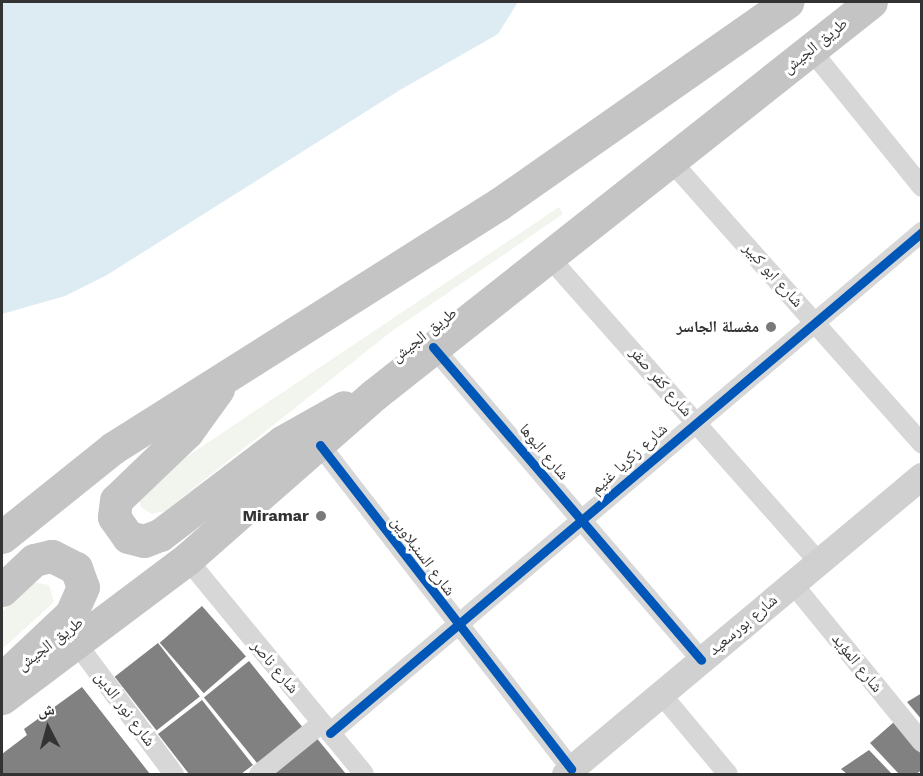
<!DOCTYPE html>
<meta charset="utf-8">
<style>
body{margin:0}
#map{position:relative;width:923px;height:776px;overflow:hidden;background:#fff;font-family:"Work Sans","Noto Naskh Arabic",sans-serif}
div>[style]{position:absolute}
[style*='--x']{left:calc(var(--x)*1px);top:calc(var(--y)*1px);width:calc(var(--w)*1px);rotate:calc(var(--a)*1deg)}
.green>*{inset:0;background:#f1f5ed}
.water>*{inset:0;background:#ddebf3}
.building>*{inset:0;background:#818181;transform-origin:0 0}
.street>*{height:20px;margin:-10px;padding:0 10px;transform-origin:10px;border-radius:10px;background:#d7d7d7}
.secondary>*{height:27px;margin:-13.5px;padding:0 13.5px;transform-origin:13.5px;border-radius:13.5px;background:#d0d0d0}
.highway>*{height:33px;margin:-16.5px;padding:0 16.5px;transform-origin:16.5px;border-radius:16.5px;background:#c4c4c4}
.cycleway>*{height:9px;margin:-4.5px;padding:0 4.5px;transform-origin:4.5px;border-radius:4.5px;background:#0057b8}
.dots>*{width:16px;height:16px;translate:-50% -50%;box-sizing:border-box;border:3px solid #fff;border-radius:50%}
span{translate:-50% -50%;white-space:nowrap;text-align:center;line-height:1.15;-webkit-text-stroke:6px #fff;paint-order:stroke}
.street-label{font-size:16px;color:#333}
.poi-label{font-size:16px;color:#333;font-weight:700}
.right{translate:-100% -50%;text-align:right}
.frame{position:absolute;inset:0;border:3px solid #333;pointer-events:none}
.north{position:absolute;left:18px;top:698px;width:60px;height:60px;-webkit-text-stroke:4px #fff;paint-order:stroke;rotate:354deg;font-size:16px;font-weight:700;line-height:24px;text-align:center;color:#333}
.north::after{content:'';display:block;margin:auto;width:21px;height:27px;background:#333;clip-path:polygon(50% 0,100% 100%,50% 72%,0 100%)}
</style>
<div id="map">
<div class="green">
<div style="clip-path:polygon(559px 207px,563px 214px,392px 331px,165px 511px,152px 514px,141px 507px,138px 495px,146px 484px)"></div>
<div style="clip-path:polygon(32px 582px,49px 585px,54px 602px,2px 649px,2px 612px)"></div>
</div>
<div class="water">
<div style="clip-path:polygon(2px 2px,518px 2px,498px 34px,400px 90px,107px 275px,65px 296px,2px 314px)"></div>
</div>
<div class="building">
<div style="left:202px;top:606px;width:67px;height:56px;rotate:49deg"></div>
<div style="left:158px;top:643px;width:68px;height:55px;rotate:52deg"></div>
<div style="left:249px;top:661px;width:88px;height:58px;rotate:51deg"></div>
<div style="clip-path:polygon(82px 687px,150px 774px,2px 774px,2px 754px,27px 735px,24px 729px)"></div>
<div style="clip-path:polygon(922px 693px,922px 720px,907px 702px)"></div>
<div style="clip-path:polygon(202px 700px,253px 765px,241px 774px,189px 774px,158px 734px)"></div>
<div style="clip-path:polygon(894px 722px,922px 755px,922px 770px,916px 774px,899px 774px,870px 743px)"></div>
<div style="clip-path:polygon(315px 736px,346px 774px,266px 774px)"></div>
<div style="clip-path:polygon(869px 750px,892px 774px,847px 774px,841px 769px)"></div>
</div>
<div class="street">
<div style="--x:811;--y:50;--w:176;--a:51"></div>
<div style="--x:671;--y:161;--w:378;--a:48.4"></div>
<div style="--x:549;--y:257;--w:407;--a:48.5"></div>
<div style="--x:433;--y:347;--w:412;--a:49.4"></div>
<div style="--x:320;--y:445;--w:410;--a:52.2"></div>
<div style="--x:187;--y:559;--w:278;--a:50.5"></div>
<div style="--x:793;--y:584;--w:204;--a:50.8"></div>
<div style="--x:77;--y:644;--w:162;--a:53.3"></div>
<div style="--x:661;--y:694;--w:104;--a:50.1"></div>
<div style="--x:330;--y:733;--w:776;--a:-40.24"></div>
<div style="--x:259;--y:774;--w:81;--a:-39"></div>
</div>
<div class="secondary">
<div style="--x:565;--y:774;--w:465;--a:-39.9"></div>
</div>
<div class="highway">
<div style="--x:218;--y:389;--w:53;--a:125.8"></div>
<div style="--x:187;--y:432;--w:98;--a:136.2"></div>
<div style="--x:116;--y:500;--w:17;--a:97"></div>
<div style="--x:114;--y:517;--w:24;--a:55"></div>
<div style="--x:128;--y:537;--w:16;--a:14"></div>
<div style="--x:144;--y:541;--w:17;--a:-21"></div>
<div style="--x:160;--y:535;--w:153;--a:-37.3"></div>
<div style="--x:282;--y:442;--w:71;--a:-29.4"></div>
<div style="--x:2;--y:537;--w:142;--a:-38.7"></div>
<div style="--x:113;--y:448;--w:457;--a:-32.3"></div>
<div style="--x:499;--y:204;--w:352;--a:-35"></div>
<div style="--x:2;--y:590;--w:44;--a:-43.2"></div>
<div style="--x:34;--y:560;--w:18;--a:-13"></div>
<div style="--x:52;--y:556;--w:27;--a:27"></div>
<div style="--x:76;--y:568;--w:20;--a:70"></div>
<div style="--x:83;--y:587;--w:30;--a:114"></div>
<div style="--x:71;--y:614;--w:95;--a:136.7"></div>
<div style="--x:2;--y:698;--w:231;--a:-36.9"></div>
<div style="--x:187;--y:559;--w:250;--a:-41.3"></div>
<div style="--x:375;--y:394;--w:632;--a:-38.32"></div>
</div>
<div class="cycleway">
<div style="--x:433;--y:347;--w:412;--a:49.4"></div>
<div style="--x:320;--y:445;--w:410;--a:52.2"></div>
<div style="--x:330;--y:733;--w:776;--a:-40.24"></div>
</div>
<div class="dots">
<div style="left:771px;top:327px;background:#7a7a7a"></div>
<div style="left:321px;top:516px;background:#7a7a7a"></div>
</div>
<div class="street-label">
<span style="left:815px;top:46px;rotate:-39deg">طريق الجيش</span>
<span style="left:773px;top:275px;rotate:48deg">شارع ابو كبير</span>
<span style="left:424px;top:335px;rotate:-38deg">طريق الجيش</span>
<span style="left:661px;top:382px;rotate:49deg">شارع كفر صقر</span>
<span style="left:544px;top:452px;rotate:50deg">شارع البوها</span>
<span style="left:629px;top:459px;rotate:-42deg">شارع زكريا غنيم</span>
<span style="left:423px;top:556px;rotate:53deg">شارع السنبلاوين</span>
<span style="left:743px;top:625px;rotate:-40deg">شارع بورسعيد</span>
<span style="left:50px;top:644px;rotate:-37deg">طريق الجيش</span>
<span style="left:857px;top:663px;rotate:51deg">شارع المؤيد</span>
<span style="left:275px;top:667px;rotate:50deg">شارع ناصر</span>
<span style="left:125px;top:709px;rotate:53deg">شارع نور الدين</span>
</div>
<div class="poi-label">
<span class="right" style="left:759px;top:327px">مغسلة الجاسر</span>
<span class="right" style="left:309px;top:516px">Miramar</span>
</div>
<div class="frame"></div>
<div class="north">ش</div>
</div>
